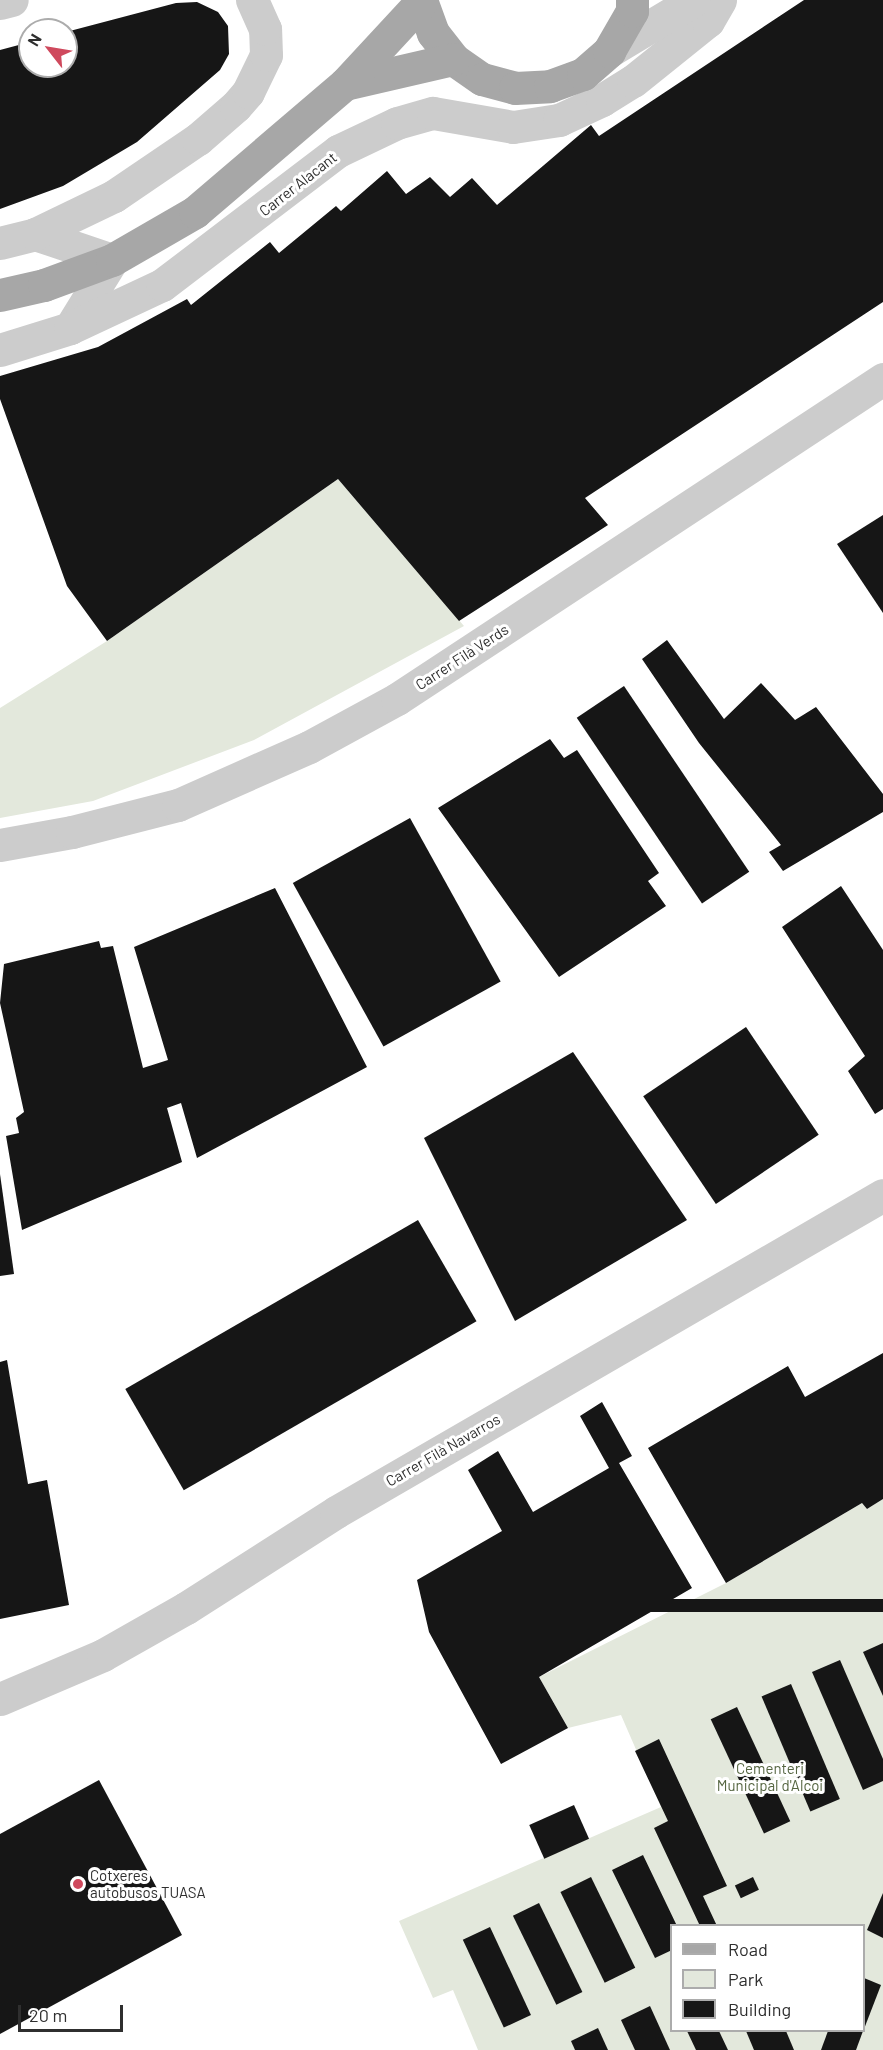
<!DOCTYPE html>
<meta charset="utf-8">
<style>
body{margin:0}
#map{position:relative;width:883px;height:2050px;overflow:hidden;background:#fff;font-family:Barlow,sans-serif}
div>[style]{position:absolute}
[style*='--x']{left:calc(var(--x)*1px);top:calc(var(--y)*1px);width:calc(var(--w)*1px);rotate:calc(var(--a)*1deg)}
.green>*{inset:0;background:#e3e8dc}
.building>*{inset:0;background:#161616;transform-origin:0 0}
.minor>*{height:33px;margin:-16.5px;padding:0 16.5px;transform-origin:16.5px;border-radius:16.5px;background:#ccc}
.tertiary>*{height:33px;margin:-16.5px;padding:0 16.5px;transform-origin:16.5px;border-radius:16.5px;background:#ccc}
.primary>*{height:33px;margin:-16.5px;padding:0 16.5px;transform-origin:16.5px;border-radius:16.5px;background:#a7a7a7}
.dots>*{width:16px;height:16px;translate:-50% -50%;box-sizing:border-box;border:3px solid #fff;border-radius:50%}
span{translate:-50% -50%;white-space:nowrap;text-align:center;line-height:1.15;-webkit-text-stroke:6px #fff;paint-order:stroke}
.street-label{font-size:15px;color:#2f2f2f}
.park-label{font-size:15px;color:#566642}
.poi-label{font-size:15px;color:#2f2f2f}
.left{translate:0 -50%;text-align:left}
.legend{position:absolute;left:670px;top:1924px;width:195px;height:108px;box-sizing:border-box;background:#fff;border:2px solid #acacac;margin:0;padding:8px 10px;list-style:none;font-size:18px;color:#2f2f2f}
.legend li{display:flex;align-items:center;gap:12px;height:30px}
.legend b{width:30px;border:2px solid #acacac}
.north{position:absolute;left:18px;top:18px;width:60px;height:60px;box-sizing:border-box;background:#fff;border:2px solid #acacac;border-radius:50%;rotate:301deg;font-size:16px;font-weight:700;line-height:24px;text-align:center;color:#2f2f2f}
.north::after{content:'';display:block;margin:auto;width:21px;height:27px;background:#cf495d;clip-path:polygon(50% 0,100% 100%,50% 72%,0 100%)}
.scale{position:absolute;left:18px;top:2005px;width:105px;height:27px;box-sizing:border-box;border:3px solid #2f2f2f;border-top:0;padding-left:8px;font-size:18px;line-height:21px;white-space:nowrap;color:#2f2f2f;-webkit-text-stroke:4px #fff;paint-order:stroke}
</style>
<div id="map">
<div class="green">
<div style="clip-path:polygon(338px 479px,464px 626px,254px 740px,93px 801px,0 818px,0 708px,107px 641px)"></div>
<div style="clip-path:polygon(evenodd,883px 1499px,883px 2050px,478px 2050px,453px 1990px,433px 1998px,399px 1921px,661px 1807px,621px 1715px,568px 1728px,539px 1677px,726px 1583px,862px 1503px,867px 1509px,883px 1499px,672px 1926px,864px 1926px,864px 2030px,672px 2030px,672px 1926px)"></div>
</div>
<div class="building">
<div style="clip-path:polygon(804px 0,883px 0,883px 302px,585px 498px,608px 525px,459px 621px,338px 479px,107px 641px,67px 586px,0 399px,0 376px,98px 347px,187px 299px,191px 305px,270px 242px,279px 253px,336px 206px,341px 211px,387px 171px,406px 194px,430px 177px,450px 197px,472px 178px,497px 205px,591px 125px,599px 136px)"></div>
<div style="clip-path:polygon(197px 2px,218px 12px,228px 26px,229px 54px,220px 70px,137px 142px,63px 186px,0 209px,0 50px,30px 42px,30px 66px,66px 66px,66px 32px,176px 3px)"></div>
<div style="clip-path:polygon(883px 515px,883px 613px,837px 544px)"></div>
<div style="clip-path:polygon(667px 640px,724px 719px,761px 683px,795px 720px,816px 707px,883px 794px,883px 812px,783px 871px,769px 852px,781px 845px,699px 743px,642px 659px)"></div>
<div style="left:624px;top:686px;width:224px;height:57px;rotate:56deg"></div>
<div style="clip-path:polygon(550px 739px,564px 758px,577px 750px,659px 873px,648px 881px,666px 906px,559px 977px,438px 808px)"></div>
<div style="left:410px;top:818px;width:187px;height:134px;rotate:61deg"></div>
<div style="clip-path:polygon(841px 886px,883px 950px,883px 1109px,875px 1114px,848px 1071px,865px 1056px,782px 927px)"></div>
<div style="clip-path:polygon(275px 888px,367px 1067px,197px 1158px,181px 1103px,167px 1108px,182px 1162px,22px 1230px,6px 1136px,19px 1133px,16px 1118px,24px 1112px,0 1003px,4px 964px,99px 941px,101px 948px,113px 946px,143px 1068px,168px 1060px,134px 947px)"></div>
<div style="left:746px;top:1027px;width:130px;height:124px;rotate:56deg"></div>
<div style="clip-path:polygon(573px 1052px,687px 1220px,515px 1321px,424px 1138px)"></div>
<div style="clip-path:polygon(0 1174px,14px 1274px,0 1276px)"></div>
<div style="left:418px;top:1220px;width:117px;height:338px;rotate:60deg"></div>
<div style="clip-path:polygon(883px 1353px,883px 1499px,867px 1509px,862px 1503px,726px 1583px,648px 1448px,788px 1366px,805px 1397px)"></div>
<div style="clip-path:polygon(7px 1360px,28px 1484px,47px 1480px,69px 1605px,0 1619px,0 1362px)"></div>
<div style="clip-path:polygon(602px 1402px,632px 1456px,619px 1463px,692px 1588px,539px 1677px,568px 1728px,501px 1764px,429px 1632px,417px 1580px,502px 1531px,468px 1470px,498px 1451px,533px 1512px,609px 1468px,580px 1416px)"></div>
<div style="left:883px;top:1599px;width:13px;height:287px;rotate:90deg"></div>
<div style="clip-path:polygon(883px 1643px,883px 1696px,863px 1652px)"></div>
<div style="clip-path:polygon(840px 1660px,883px 1759px,883px 1781px,863px 1790px,812px 1672px)"></div>
<div style="left:791px;top:1684px;width:125px;height:32px;rotate:67deg"></div>
<div style="left:737px;top:1707px;width:126px;height:29px;rotate:65deg"></div>
<div style="clip-path:polygon(659px 1739px,727px 1886px,703px 1896px,717px 1926px,700px 1926px,654px 1828px,668px 1821px,635px 1751px)"></div>
<div style="clip-path:polygon(99px 1780px,182px 1935px,0 2034px,0 1834px)"></div>
<div style="left:574px;top:1805px;width:37px;height:49px;rotate:66deg"></div>
<div style="clip-path:polygon(643px 1855px,677px 1926px,672px 1926px,672px 1950px,655px 1958px,612px 1870px)"></div>
<div style="left:591px;top:1877px;width:101px;height:34px;rotate:64deg"></div>
<div style="left:753px;top:1877px;width:14px;height:20px;rotate:65deg"></div>
<div style="clip-path:polygon(883px 1893px,883px 1938px,867px 1930px)"></div>
<div style="left:539px;top:1903px;width:99px;height:29px;rotate:64deg"></div>
<div style="left:490px;top:1927px;width:97px;height:30px;rotate:65deg"></div>
<div style="clip-path:polygon(864px 1978px,881px 1985px,864px 2029px)"></div>
<div style="clip-path:polygon(650px 2006px,670px 2050px,635px 2050px,621px 2020px)"></div>
<div style="clip-path:polygon(598px 2028px,608px 2050px,575px 2050px,571px 2041px)"></div>
<div style="clip-path:polygon(687px 2031px,719px 2031px,728px 2050px,696px 2050px)"></div>
<div style="clip-path:polygon(746px 2031px,786px 2031px,794px 2050px,754px 2050px)"></div>
<div style="clip-path:polygon(828px 2031px,863px 2031px,856px 2050px,821px 2050px)"></div>
</div>
<div class="minor">
<div style="--x:35;--y:234;--w:81;--a:18.7"></div>
<div style="--x:112;--y:260;--w:80;--a:121.7"></div>
<div style="--x:0;--y:243;--w:36;--a:-14"></div>
<div style="--x:35;--y:234;--w:88;--a:-25.7"></div>
<div style="--x:114;--y:196;--w:102;--a:-34.2"></div>
<div style="--x:198;--y:139;--w:50;--a:-41"></div>
<div style="--x:236;--y:106;--w:18;--a:-49"></div>
<div style="--x:248;--y:92;--w:41;--a:-64.1"></div>
<div style="--x:266;--y:55;--w:26;--a:-92"></div>
<div style="--x:265;--y:29;--w:32;--a:-114"></div>
<div style="--x:0;--y:350;--w:73;--a:-17.4"></div>
<div style="--x:70;--y:328;--w:102;--a:-25.1"></div>
<div style="--x:162;--y:285;--w:221;--a:-37.3"></div>
<div style="--x:338;--y:151;--w:65;--a:-25.4"></div>
<div style="--x:397;--y:123;--w:37;--a:-16"></div>
<div style="--x:433;--y:113;--w:81;--a:9.9"></div>
<div style="--x:513;--y:127;--w:47;--a:-8.7"></div>
<div style="--x:559;--y:120;--w:47;--a:-24.9"></div>
<div style="--x:602;--y:100;--w:36;--a:-32"></div>
<div style="--x:633;--y:81;--w:96;--a:-38.7"></div>
<div style="--x:708;--y:21;--w:24;--a:-60"></div>
<div style="--x:0;--y:845;--w:73;--a:-10.2"></div>
<div style="--x:72;--y:832;--w:109;--a:-14.3"></div>
<div style="--x:178;--y:805;--w:143;--a:-23.9"></div>
<div style="--x:309;--y:747;--w:100;--a:-28.6"></div>
<div style="--x:397;--y:699;--w:582;--a:-33.36"></div>
<div style="--x:0;--y:1699;--w:112;--a:-23.1"></div>
<div style="--x:103;--y:1655;--w:95;--a:-29.5"></div>
<div style="--x:186;--y:1608;--w:178;--a:-32.6"></div>
<div style="--x:336;--y:1512;--w:632;--a:-30.09"></div>
</div>
<div class="tertiary">
<div style="--x:0;--y:3;--w:12;--a:-14"></div>
<div style="--x:609;--y:51;--w:99;--a:-31"></div>
</div>
<div class="primary">
<div style="--x:421;--y:0;--w:35;--a:70"></div>
<div style="--x:433;--y:33;--w:33;--a:52"></div>
<div style="--x:453;--y:59;--w:35;--a:35"></div>
<div style="--x:482;--y:79;--w:34;--a:15"></div>
<div style="--x:515;--y:88;--w:35;--a:-3"></div>
<div style="--x:550;--y:86;--w:35;--a:-20"></div>
<div style="--x:583;--y:74;--w:35;--a:-41"></div>
<div style="--x:609;--y:51;--w:46;--a:-60.1"></div>
<div style="--x:632;--y:11;--w:11;--a:-90"></div>
<div style="--x:345;--y:84;--w:111;--a:-13"></div>
<div style="--x:0;--y:295;--w:45;--a:-12.8"></div>
<div style="--x:44;--y:285;--w:72;--a:-20.2"></div>
<div style="--x:112;--y:260;--w:96;--a:-30"></div>
<div style="--x:195;--y:212;--w:197;--a:-40.5"></div>
<div style="--x:345;--y:84;--w:112;--a:-47.2"></div>
</div>
<div class="dots">
<div style="left:78px;top:1884px;background:#cf495d"></div>
</div>
<div class="street-label">
<span style="left:298px;top:184px;rotate:-38deg">Carrer Alacant</span>
<span style="left:462px;top:657px;rotate:-33deg">Carrer Filà Verds</span>
<span style="left:443px;top:1450px;rotate:-30deg">Carrer Filà Navarros</span>
</div>
<div class="park-label">
<span style="left:770px;top:1777px">Cementeri<br>Municipal d'Alcoi</span>
</div>
<div class="poi-label">
<span class="left" style="left:90px;top:1884px">Cotxeres<br>autobusos TUASA</span>
</div>
<ul class="legend">
<li><b style="height:8px;background:#a7a7a7"></b>Road</li>
<li><b style="height:16px;background:#e3e8dc"></b>Park</li>
<li><b style="height:16px;background:#161616"></b>Building</li>
</ul>
<div class="north">N</div>
<div class="scale">20 m</div>
</div>
